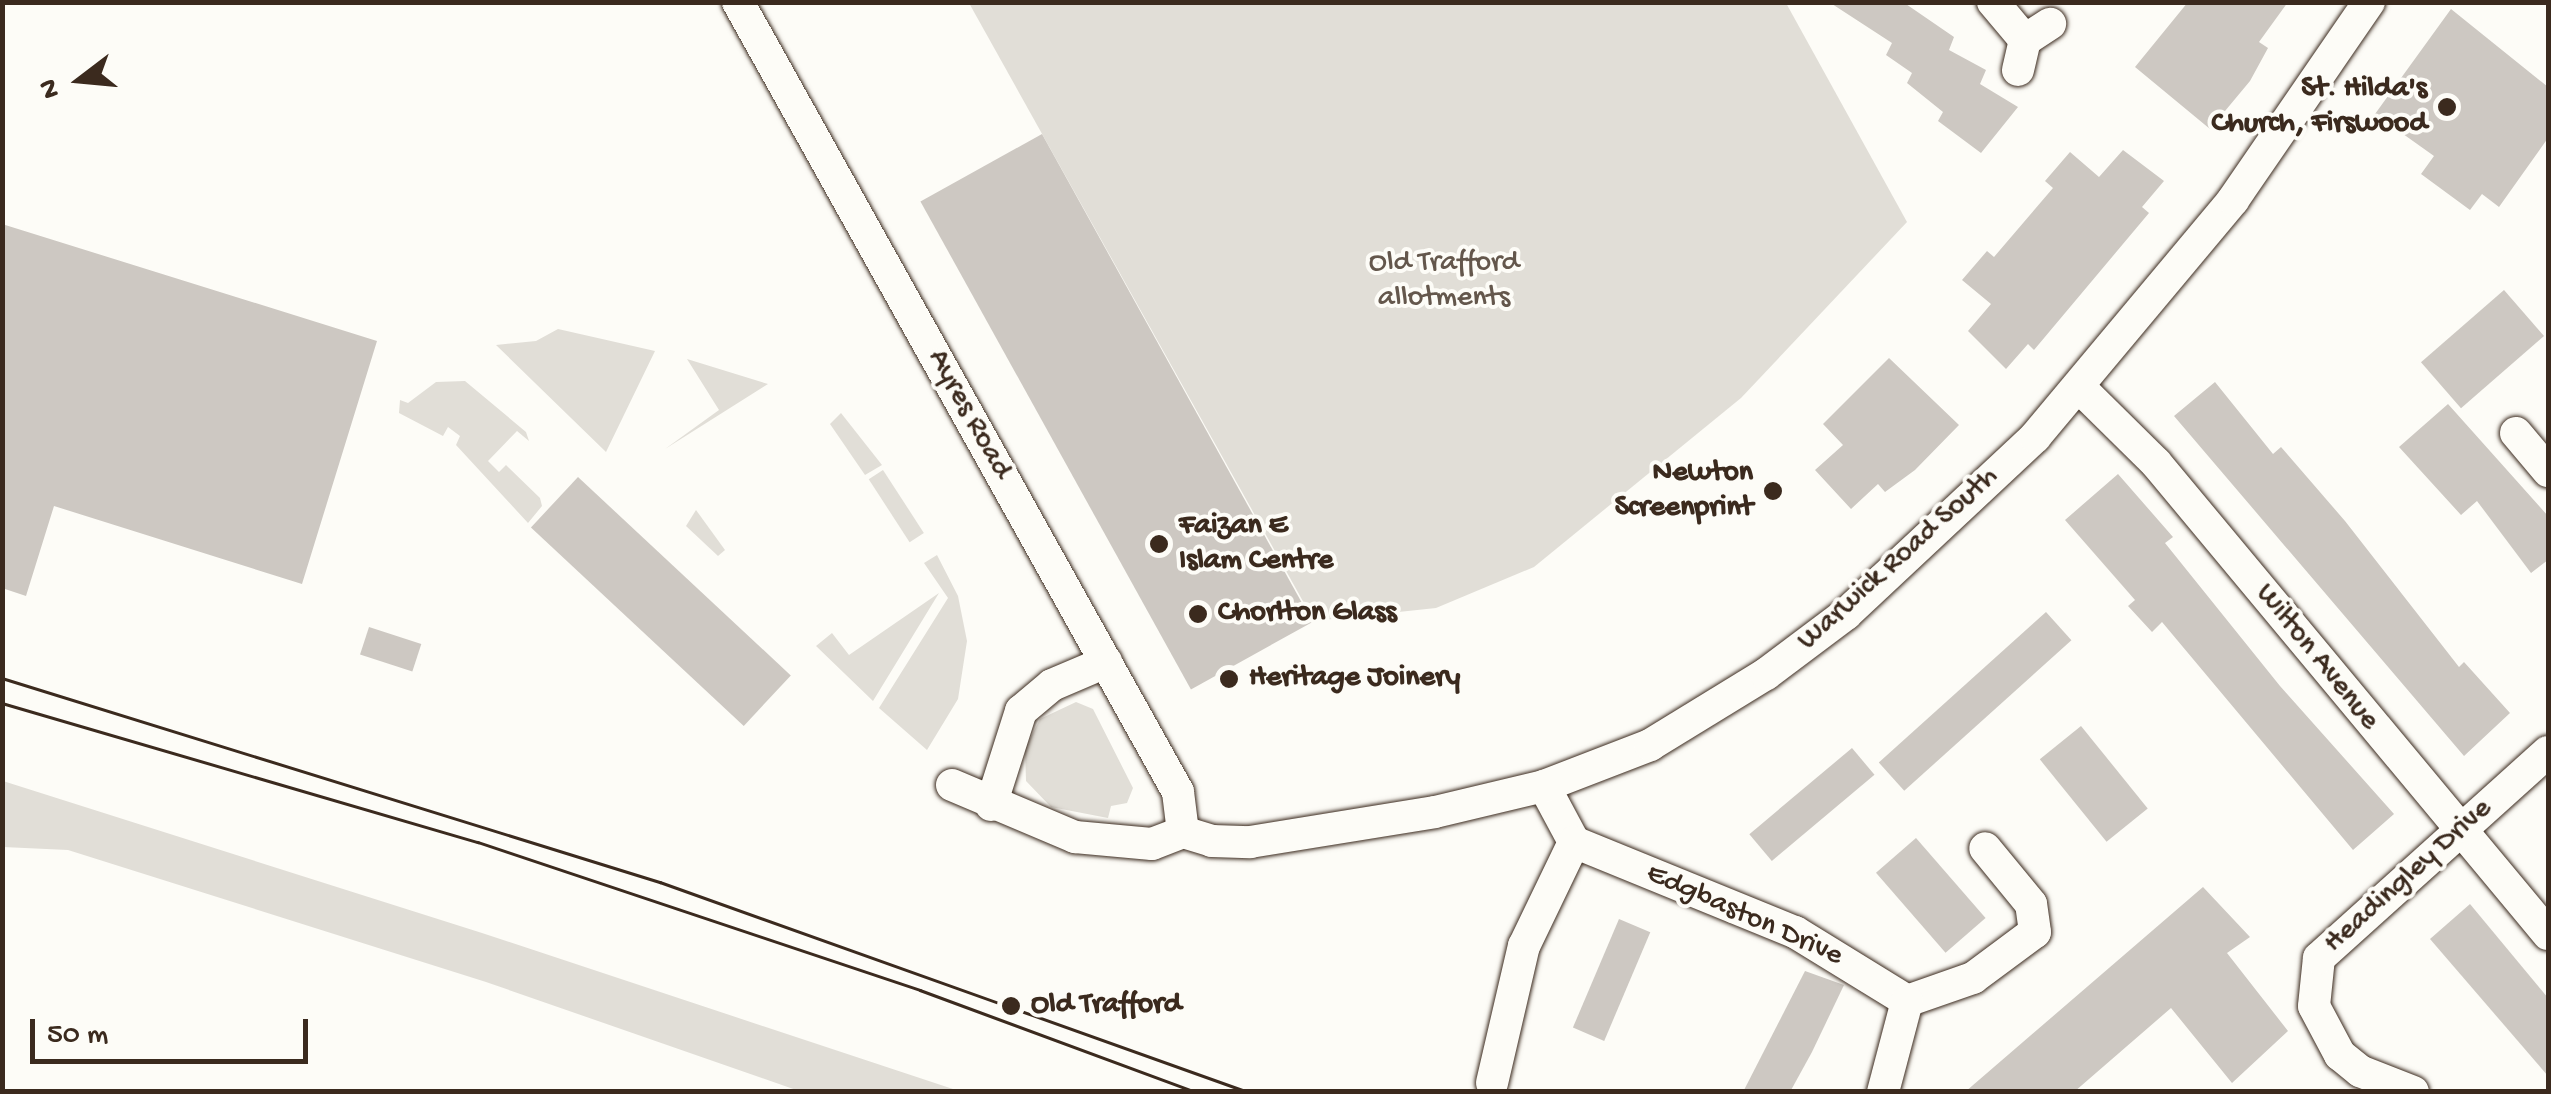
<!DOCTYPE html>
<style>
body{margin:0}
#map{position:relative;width:2551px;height:1094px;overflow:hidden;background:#fdfcf7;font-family:"Gochi Hand",sans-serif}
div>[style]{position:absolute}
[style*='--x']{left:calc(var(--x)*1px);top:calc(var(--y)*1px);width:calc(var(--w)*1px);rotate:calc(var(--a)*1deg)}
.green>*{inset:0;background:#e1ded7;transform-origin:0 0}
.building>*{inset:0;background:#cdc8c2;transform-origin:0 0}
.roads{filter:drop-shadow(0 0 2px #3b2a1e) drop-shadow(0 0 2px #3b2a1e)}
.street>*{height:32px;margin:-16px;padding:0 16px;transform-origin:16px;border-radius:16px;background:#fdfcf7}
.tram>*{height:2.5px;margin:-1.25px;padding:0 1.25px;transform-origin:1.25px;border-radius:1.25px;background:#3b2a1e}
.dots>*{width:28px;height:28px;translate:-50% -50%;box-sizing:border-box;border:5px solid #fdfcf7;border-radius:50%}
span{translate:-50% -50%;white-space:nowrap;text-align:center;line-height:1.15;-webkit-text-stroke:8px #fdfcf7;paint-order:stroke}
.poi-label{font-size:30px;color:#3b2a1e;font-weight:700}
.right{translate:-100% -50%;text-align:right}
.left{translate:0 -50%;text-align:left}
.park-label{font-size:30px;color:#64574c}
.street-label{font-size:30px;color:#3b2a1e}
.frame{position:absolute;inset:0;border:5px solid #3b2a1e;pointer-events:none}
.north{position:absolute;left:30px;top:30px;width:100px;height:100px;-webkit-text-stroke:8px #fdfcf7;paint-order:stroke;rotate:254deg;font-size:28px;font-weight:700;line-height:40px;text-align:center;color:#3b2a1e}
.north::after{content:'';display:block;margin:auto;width:35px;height:45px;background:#3b2a1e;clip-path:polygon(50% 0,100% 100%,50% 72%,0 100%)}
.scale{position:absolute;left:30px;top:1019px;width:278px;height:45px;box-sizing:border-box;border:5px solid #3b2a1e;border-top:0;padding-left:12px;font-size:30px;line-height:35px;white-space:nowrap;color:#3b2a1e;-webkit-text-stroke:8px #fdfcf7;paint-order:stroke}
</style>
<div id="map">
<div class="green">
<div style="clip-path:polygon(969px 3px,1786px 3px,1907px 222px,1741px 398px,1534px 567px,1436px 608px,1314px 621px)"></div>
<div style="clip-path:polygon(558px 329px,655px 351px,606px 452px,496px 345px,536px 341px)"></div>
<div style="clip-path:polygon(687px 359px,768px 384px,665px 449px,719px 410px)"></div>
<div style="clip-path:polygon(465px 381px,526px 432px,529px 441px,517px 431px,488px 461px,499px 472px,506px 465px,540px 498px,542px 506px,528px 523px,456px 445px,460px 436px,448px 427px,443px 436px,399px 413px,400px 400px,408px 403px,436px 382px)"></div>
<div style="clip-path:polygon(841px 413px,882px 465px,865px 475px,830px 424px)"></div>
<div style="left:883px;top:470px;width:75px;height:17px;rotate:57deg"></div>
<div style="clip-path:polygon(696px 510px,725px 550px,718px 556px,686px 526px)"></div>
<div style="clip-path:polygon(937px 555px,958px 596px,967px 641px,958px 699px,927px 750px,879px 708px,948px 598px,924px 563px)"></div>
<div style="clip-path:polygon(939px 593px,873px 701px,816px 646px,832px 633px,849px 655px)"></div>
<div style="clip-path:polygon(1076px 702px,1093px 709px,1133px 788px,1127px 803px,1111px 806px,1108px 818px,1051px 807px,1026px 781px,1025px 749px,1040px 719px)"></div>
<div style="clip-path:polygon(3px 781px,482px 933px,959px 1091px,799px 1091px,486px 982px,68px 850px,3px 847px)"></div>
</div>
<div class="building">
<div style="clip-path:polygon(1829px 2px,1903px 2px,1954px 37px,1949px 50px,1986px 70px,1980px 84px,2018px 107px,1981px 153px,1938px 121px,1943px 112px,1907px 83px,1912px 73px,1886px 55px,1892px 43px)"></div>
<div style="clip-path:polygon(2188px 2px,2288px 2px,2259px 42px,2268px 48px,2250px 81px,2210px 129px,2135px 67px)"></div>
<div style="clip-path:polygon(2451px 9px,2548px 87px,2548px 138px,2499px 207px,2482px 194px,2470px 210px,2421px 174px,2434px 156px,2375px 114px)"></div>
<div style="left:1042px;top:134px;width:558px;height:139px;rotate:61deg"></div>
<div style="clip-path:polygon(2123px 150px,2164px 181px,2142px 207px,2149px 213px,2034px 350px,2028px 344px,2006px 369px,1968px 331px,1991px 304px,1962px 280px,1987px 251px,1994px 257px,2053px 188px,2045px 181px,2070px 152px,2099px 177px)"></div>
<div style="clip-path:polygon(2px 224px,377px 341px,302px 584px,54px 506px,26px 596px,2px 588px)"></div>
<div style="left:2504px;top:290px;width:61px;height:110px;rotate:49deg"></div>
<div style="clip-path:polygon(1889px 358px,1959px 425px,1915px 470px,1885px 492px,1878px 484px,1851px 509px,1815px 470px,1843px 445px,1823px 424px)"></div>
<div style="clip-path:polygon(2215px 382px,2273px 454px,2281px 447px,2345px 521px,2459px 667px,2464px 662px,2510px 713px,2464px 756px,2174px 416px)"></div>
<div style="clip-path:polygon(2448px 404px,2548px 516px,2548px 560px,2531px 573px,2477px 501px,2461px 515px,2399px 447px)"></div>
<div style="clip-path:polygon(2118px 474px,2173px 537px,2165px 543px,2280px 686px,2394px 814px,2353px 850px,2162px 622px,2152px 632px,2128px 606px,2135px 600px,2065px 520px)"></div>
<div style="left:578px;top:477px;width:291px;height:69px;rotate:43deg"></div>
<div style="left:2046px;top:612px;width:38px;height:225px;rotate:48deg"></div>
<div style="left:369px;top:627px;width:55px;height:29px;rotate:18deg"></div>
<div style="left:2081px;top:726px;width:106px;height:53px;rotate:51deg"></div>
<div style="left:1852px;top:748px;width:35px;height:134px;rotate:50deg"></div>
<div style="left:1916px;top:838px;width:106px;height:53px;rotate:49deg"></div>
<div style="clip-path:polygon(2203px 887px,2250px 937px,2227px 953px,2288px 1031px,2232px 1083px,2171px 1008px,2074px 1092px,1965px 1092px)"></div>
<div style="clip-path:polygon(2470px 904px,2548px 998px,2548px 1076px,2430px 939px)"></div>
<div style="left:1619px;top:919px;width:34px;height:118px;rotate:23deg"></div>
<div style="clip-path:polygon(1805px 971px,1844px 985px,1812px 1052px,1790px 1092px,1743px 1092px)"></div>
</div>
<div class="roads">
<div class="street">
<div style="--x:738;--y:2;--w:904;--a:60.88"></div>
<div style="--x:1178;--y:792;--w:40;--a:82.9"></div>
<div style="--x:1993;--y:2;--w:50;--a:49.9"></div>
<div style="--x:2018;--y:70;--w:31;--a:-77"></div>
<div style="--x:2025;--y:40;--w:30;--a:-33"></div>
<div style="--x:2079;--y:387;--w:108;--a:44.6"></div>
<div style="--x:2156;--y:463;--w:613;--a:50.23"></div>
<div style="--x:2516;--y:433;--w:50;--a:49.9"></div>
<div style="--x:952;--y:785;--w:134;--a:22.9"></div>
<div style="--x:1075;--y:837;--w:77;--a:5.2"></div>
<div style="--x:1152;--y:844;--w:33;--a:-21"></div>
<div style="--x:1544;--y:786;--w:64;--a:61.8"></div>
<div style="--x:1574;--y:842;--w:239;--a:22.2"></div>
<div style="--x:1795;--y:932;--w:132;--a:31.6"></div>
<div style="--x:1907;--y:1001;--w:70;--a:-19.2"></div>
<div style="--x:1973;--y:978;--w:77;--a:-36.6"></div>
<div style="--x:2035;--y:932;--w:28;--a:-98"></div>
<div style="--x:2031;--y:904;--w:72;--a:-129.4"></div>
<div style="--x:991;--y:805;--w:99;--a:-72.3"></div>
<div style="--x:1021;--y:711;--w:40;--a:-40"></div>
<div style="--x:1052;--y:685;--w:59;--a:-23.1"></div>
<div style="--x:1183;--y:832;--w:30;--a:17"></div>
<div style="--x:1212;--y:841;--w:38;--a:2"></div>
<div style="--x:1250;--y:842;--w:187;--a:-9.2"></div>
<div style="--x:1435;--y:812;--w:112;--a:-13.4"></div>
<div style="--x:1544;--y:786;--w:114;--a:-21.1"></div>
<div style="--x:1650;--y:745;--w:136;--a:-31.5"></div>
<div style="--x:1766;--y:674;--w:100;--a:-36.9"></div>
<div style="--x:1846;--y:614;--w:259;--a:-43.1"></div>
<div style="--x:2035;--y:437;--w:309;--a:-50.1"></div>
<div style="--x:2233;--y:200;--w:240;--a:-55.5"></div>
<div style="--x:1492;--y:1083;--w:141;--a:-76.9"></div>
<div style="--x:1524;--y:946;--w:115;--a:-64.3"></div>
<div style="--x:1883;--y:1092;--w:94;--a:-75.2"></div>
<div style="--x:2413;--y:1092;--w:57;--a:-158.4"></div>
<div style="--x:2360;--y:1071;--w:26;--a:-141"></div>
<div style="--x:2340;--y:1055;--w:55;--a:-118"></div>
<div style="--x:2314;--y:1006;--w:48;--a:-84.1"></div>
<div style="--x:2319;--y:958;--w:308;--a:-42"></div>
</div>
</div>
<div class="tram">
<div style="--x:2;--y:678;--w:689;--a:17.23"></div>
<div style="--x:660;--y:882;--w:624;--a:19.65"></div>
<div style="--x:2;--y:703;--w:496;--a:16.3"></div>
<div style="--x:478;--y:842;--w:466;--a:18.5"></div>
<div style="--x:920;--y:990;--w:294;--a:20.3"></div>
</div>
<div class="dots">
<div style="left:2447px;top:107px;background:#3b2a1e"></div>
<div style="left:1773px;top:491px;background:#3b2a1e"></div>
<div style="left:1159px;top:544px;background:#3b2a1e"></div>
<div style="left:1198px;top:614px;background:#3b2a1e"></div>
<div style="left:1229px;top:679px;background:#3b2a1e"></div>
<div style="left:1011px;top:1006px;background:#3b2a1e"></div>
</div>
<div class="poi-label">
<span class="right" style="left:2427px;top:107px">St. Hilda's<br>Church, Firswood</span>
<span class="right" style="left:1753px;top:491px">Newton<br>Screenprint</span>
<span class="left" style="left:1179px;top:544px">Faizan E<br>Islam Centre</span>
<span class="left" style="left:1218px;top:614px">Chorlton Glass</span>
<span class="left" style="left:1249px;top:679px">Heritage Joinery</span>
<span class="left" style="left:1031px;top:1006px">Old Trafford</span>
</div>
<div class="park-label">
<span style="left:1444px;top:281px">Old Trafford<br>allotments</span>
</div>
<div class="street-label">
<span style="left:968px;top:415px;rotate:61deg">Ayres Road</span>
<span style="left:1899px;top:560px;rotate:-42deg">Warwick Road South</span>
<span style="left:2316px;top:658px;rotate:51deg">Wilton Avenue</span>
<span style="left:2409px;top:877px;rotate:-42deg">Headingley Drive</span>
<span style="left:1744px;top:916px;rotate:24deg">Edgbaston Drive</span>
</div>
<div class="frame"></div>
<div class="north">N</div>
<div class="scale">50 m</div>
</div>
